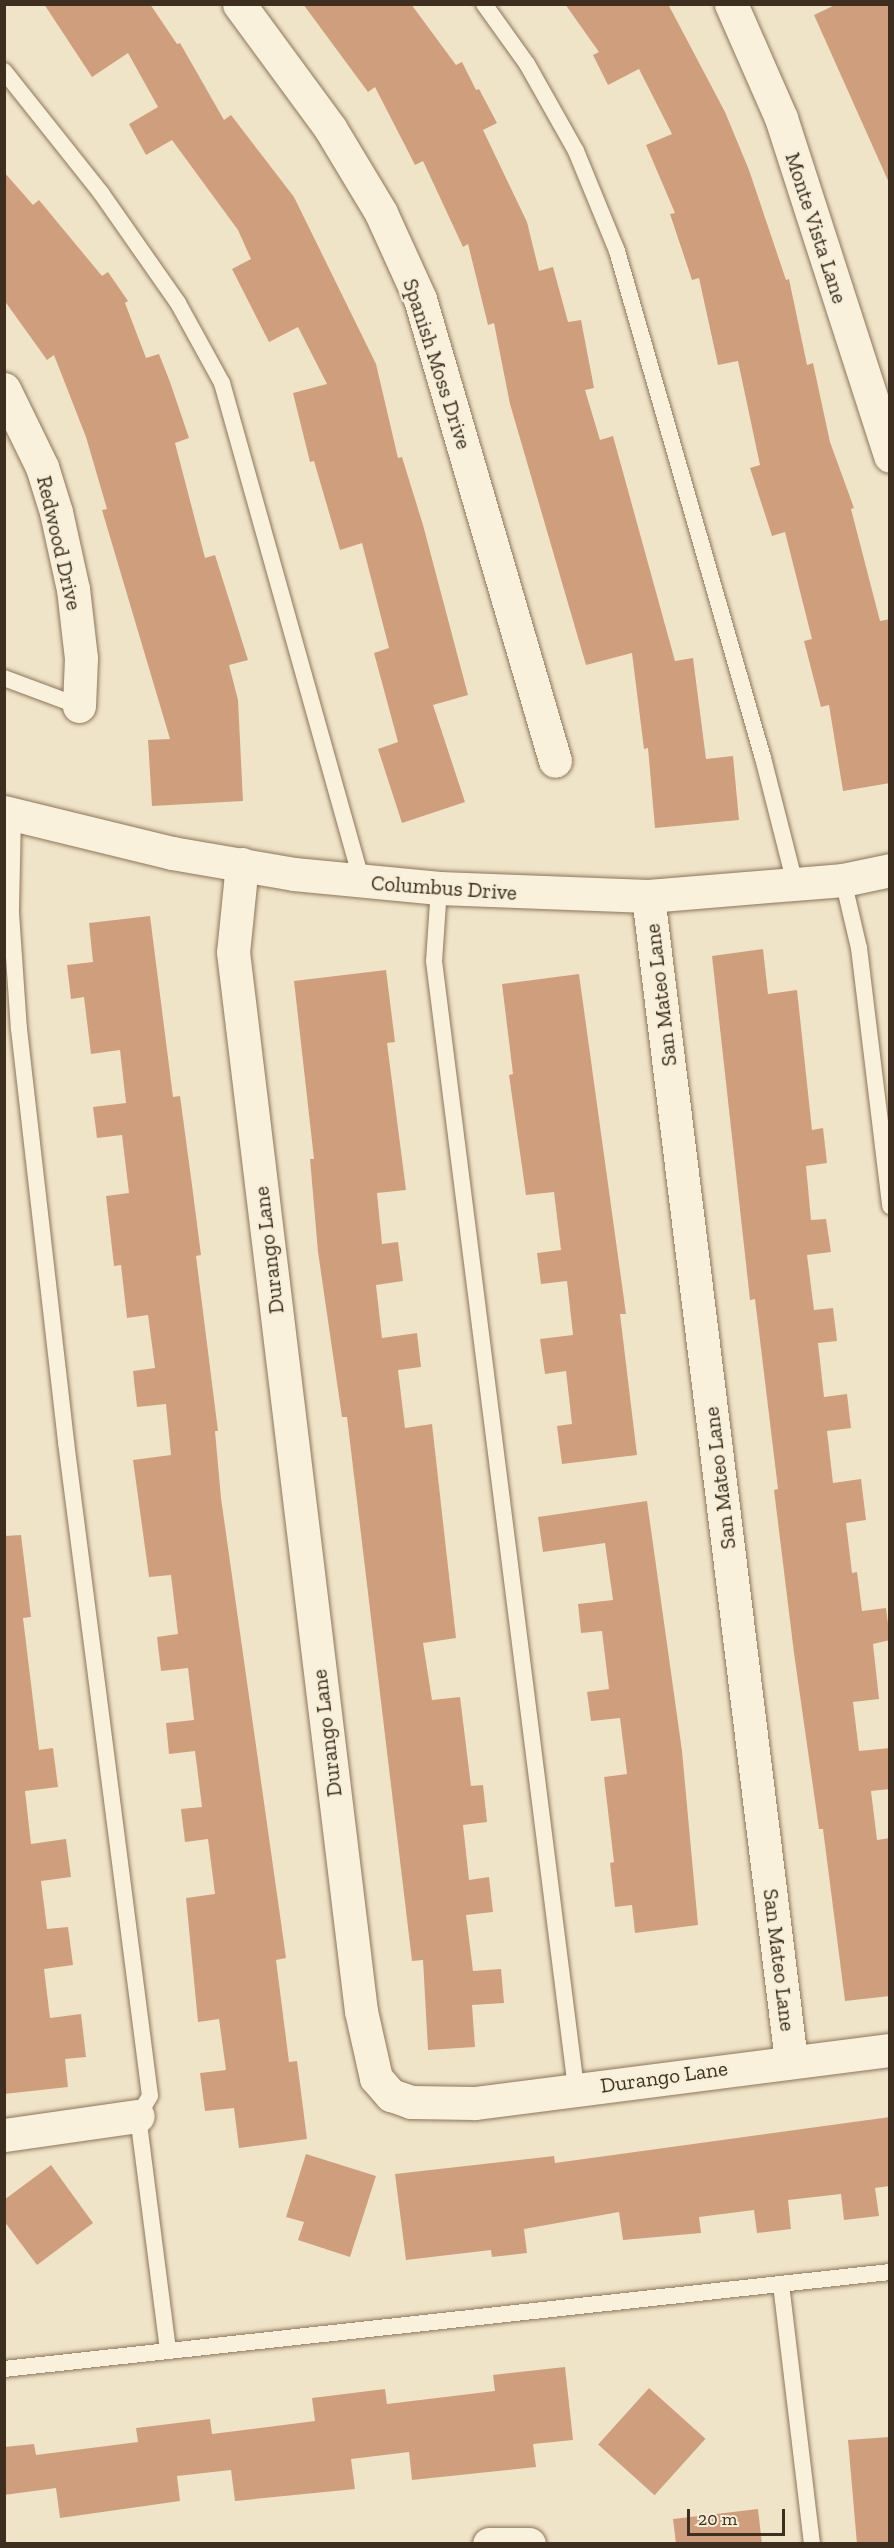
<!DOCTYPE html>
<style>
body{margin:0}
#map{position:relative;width:894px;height:2548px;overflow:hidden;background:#f0e4c8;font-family:"Zilla Slab",serif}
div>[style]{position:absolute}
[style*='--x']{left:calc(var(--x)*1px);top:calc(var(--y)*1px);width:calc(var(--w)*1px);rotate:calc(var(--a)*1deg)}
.building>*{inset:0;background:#cf9f7d;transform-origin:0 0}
.roads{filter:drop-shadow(0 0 2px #8d765c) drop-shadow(0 0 2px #8d765c)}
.lane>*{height:16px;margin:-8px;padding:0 8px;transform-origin:8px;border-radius:8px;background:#faf1dc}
.street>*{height:33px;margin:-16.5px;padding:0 16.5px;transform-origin:16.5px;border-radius:16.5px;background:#faf1dc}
.secondary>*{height:33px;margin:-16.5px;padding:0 16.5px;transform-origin:16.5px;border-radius:16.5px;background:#faf1dc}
span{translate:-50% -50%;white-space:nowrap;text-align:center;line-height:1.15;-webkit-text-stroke:4.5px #f7eed8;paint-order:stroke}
.street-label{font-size:21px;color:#3d2e20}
.frame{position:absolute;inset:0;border:6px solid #3d2e20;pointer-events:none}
.scale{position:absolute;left:687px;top:2509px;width:98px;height:27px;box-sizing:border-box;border:3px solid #3d2e20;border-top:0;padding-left:8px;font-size:18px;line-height:21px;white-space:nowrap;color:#3d2e20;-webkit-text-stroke:4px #f7eed8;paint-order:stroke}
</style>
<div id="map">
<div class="building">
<div style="clip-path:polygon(44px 4px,150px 4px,177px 44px,180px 43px,224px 120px,231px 115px,294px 197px,376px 364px,398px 458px,402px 457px,423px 525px,468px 695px,433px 705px,465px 802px,402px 823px,378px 749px,398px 742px,374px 653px,389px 648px,362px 543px,340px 550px,314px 461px,310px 462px,293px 393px,327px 384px,298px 327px,269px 342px,232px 269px,251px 259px,238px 230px,172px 140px,146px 155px,129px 124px,158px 107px,128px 53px,92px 77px)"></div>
<div style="clip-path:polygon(303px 4px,411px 4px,456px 65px,462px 62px,476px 90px,479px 89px,497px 123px,483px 130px,527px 222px,539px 271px,553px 267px,568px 322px,581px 320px,594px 388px,585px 390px,600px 440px,613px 436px,675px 661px,693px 658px,706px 759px,733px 756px,739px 820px,655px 828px,648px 748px,644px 749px,632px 653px,586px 665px,510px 404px,494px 323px,488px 325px,468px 244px,463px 247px,423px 161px,415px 165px,375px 87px,368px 92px)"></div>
<div style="clip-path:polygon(565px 4px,668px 4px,725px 112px,749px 170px,786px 280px,789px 279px,807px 365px,813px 363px,830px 442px,854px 508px,851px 509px,880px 621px,890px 619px,890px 783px,843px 791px,829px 705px,821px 707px,804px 641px,812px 639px,785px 532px,772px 536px,750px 468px,760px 465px,738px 361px,718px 365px,699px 278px,692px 280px,670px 214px,675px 213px,646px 145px,672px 134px,639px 69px,608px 85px,593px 55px,599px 52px)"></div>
<div style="clip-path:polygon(837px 4px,890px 4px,890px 185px,814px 15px)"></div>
<div style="clip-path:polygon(4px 172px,33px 205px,39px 200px,102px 276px,108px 272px,128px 301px,125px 303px,146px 358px,159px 354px,170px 382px,189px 438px,175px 443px,205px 558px,215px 555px,248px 660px,229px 665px,238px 700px,243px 801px,152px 806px,148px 740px,170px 739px,102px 510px,107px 509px,86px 437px,54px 355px,47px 360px,4px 300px)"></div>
<div style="clip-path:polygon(150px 916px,173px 1097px,180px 1096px,192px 1185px,201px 1255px,196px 1256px,218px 1431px,215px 1431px,221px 1498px,286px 1958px,276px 1960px,289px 2062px,297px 2061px,307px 2139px,239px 2148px,234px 2108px,205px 2111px,200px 2073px,226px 2070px,219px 2019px,198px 2022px,186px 1898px,215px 1894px,208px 1839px,185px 1842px,181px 1809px,202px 1807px,195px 1751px,169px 1754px,166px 1723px,194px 1720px,188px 1668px,161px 1671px,157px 1637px,178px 1634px,171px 1575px,149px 1577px,133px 1460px,171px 1455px,166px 1404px,137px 1407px,133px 1371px,155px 1368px,148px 1315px,127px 1318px,121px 1265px,114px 1266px,106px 1196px,129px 1193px,122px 1135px,97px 1138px,93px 1107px,126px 1103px,120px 1050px,91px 1054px,84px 997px,71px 999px,67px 965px,93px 962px,89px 923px)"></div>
<div style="clip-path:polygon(763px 949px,768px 994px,797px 990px,812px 1130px,823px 1128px,827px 1163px,806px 1166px,811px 1220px,826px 1219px,831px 1252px,807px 1255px,814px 1310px,833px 1308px,837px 1341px,818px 1343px,824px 1397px,847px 1394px,851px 1428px,827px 1431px,833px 1483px,861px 1479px,866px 1520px,846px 1523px,852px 1573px,857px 1572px,862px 1611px,886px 1608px,890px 1640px,873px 1644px,879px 1699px,853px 1702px,859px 1751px,890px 1748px,890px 1789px,871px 1791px,877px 1840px,890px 1838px,890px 1996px,845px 2001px,823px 1829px,819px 1829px,794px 1653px,774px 1490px,778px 1489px,755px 1299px,750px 1300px,712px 956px)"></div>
<div style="clip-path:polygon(386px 970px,395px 1042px,387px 1043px,406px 1190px,377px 1193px,382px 1244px,398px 1242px,403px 1281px,376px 1285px,382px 1338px,417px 1333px,421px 1367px,398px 1370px,405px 1428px,432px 1424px,456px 1638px,423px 1643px,432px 1700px,460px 1697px,471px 1786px,483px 1785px,487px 1822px,463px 1825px,469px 1880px,489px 1877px,493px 1912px,466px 1915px,473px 1971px,501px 1969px,504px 2003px,472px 2005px,475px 2047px,428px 2050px,423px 1960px,412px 1961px,347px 1417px,342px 1417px,318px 1252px,310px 1159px,314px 1159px,294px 981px)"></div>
<div style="clip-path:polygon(579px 974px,626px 1314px,620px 1314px,637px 1455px,562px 1464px,557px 1426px,572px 1424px,566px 1371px,545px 1374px,540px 1339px,573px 1335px,567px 1281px,541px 1284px,537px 1253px,561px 1250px,554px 1192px,526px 1195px,509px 1075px,513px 1074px,502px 984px)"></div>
<div style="clip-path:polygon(647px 1501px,682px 1751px,698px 1925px,635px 1933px,632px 1905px,615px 1907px,610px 1863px,614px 1862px,604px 1777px,627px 1774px,620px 1718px,591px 1721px,587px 1692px,609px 1689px,602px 1631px,581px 1633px,578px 1604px,613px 1600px,605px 1543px,543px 1552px,538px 1517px)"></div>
<div style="clip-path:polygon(21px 1535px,31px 1617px,23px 1618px,39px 1750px,53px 1748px,58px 1787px,25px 1791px,31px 1844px,66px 1839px,71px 1877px,41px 1881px,47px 1929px,68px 1927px,73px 1965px,44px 1969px,50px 2018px,81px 2014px,86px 2057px,65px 2059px,68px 2087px,4px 2094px,4px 1536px)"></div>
<div style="clip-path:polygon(890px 2117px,890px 2186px,875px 2188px,879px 2216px,844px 2220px,841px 2194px,788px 2200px,791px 2229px,757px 2233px,754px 2210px,699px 2217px,701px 2233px,623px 2240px,619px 2212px,524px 2229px,527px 2253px,492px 2257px,491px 2250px,406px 2260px,395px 2174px,554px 2156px,555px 2163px)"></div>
<div style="clip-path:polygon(306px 2154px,376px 2176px,350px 2257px,298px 2240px,304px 2222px,286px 2217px)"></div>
<div style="clip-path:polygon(51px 2165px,93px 2223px,37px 2265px,4px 2221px,4px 2200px)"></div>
<div style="clip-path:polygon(565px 2367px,573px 2440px,533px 2444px,536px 2467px,412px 2480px,409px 2452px,351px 2459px,355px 2489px,235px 2501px,231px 2470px,177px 2476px,180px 2501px,60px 2518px,56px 2488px,4px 2495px,4px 2447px,34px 2444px,36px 2455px,138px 2442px,136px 2428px,210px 2419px,212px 2434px,315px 2421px,312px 2398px,385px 2389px,387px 2404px,495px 2391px,493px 2375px)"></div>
<div style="left:649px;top:2388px;width:76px;height:76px;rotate:42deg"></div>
<div style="clip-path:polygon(890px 2437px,890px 2544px,857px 2544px,848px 2440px)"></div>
<div style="clip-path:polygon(758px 2509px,762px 2544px,676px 2544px,673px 2519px)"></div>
</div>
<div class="roads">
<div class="lane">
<div style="--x:484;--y:4;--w:74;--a:54.4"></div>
<div style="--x:527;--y:64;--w:100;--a:60.6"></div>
<div style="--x:576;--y:151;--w:108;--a:67.7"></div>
<div style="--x:617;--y:251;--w:528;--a:73.94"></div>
<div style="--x:763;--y:758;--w:130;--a:75.7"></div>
<div style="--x:4;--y:71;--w:156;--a:51.5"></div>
<div style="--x:101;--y:193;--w:134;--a:55"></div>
<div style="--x:178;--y:303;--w:91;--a:61.2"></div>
<div style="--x:222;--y:383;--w:518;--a:74.33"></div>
<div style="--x:4;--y:678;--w:80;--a:20.5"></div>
<div style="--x:13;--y:814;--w:99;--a:91.2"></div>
<div style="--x:11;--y:913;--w:116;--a:86.1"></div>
<div style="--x:19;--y:1029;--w:416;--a:83.5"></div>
<div style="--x:66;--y:1442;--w:659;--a:82.68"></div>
<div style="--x:150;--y:2096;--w:23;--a:121"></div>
<div style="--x:138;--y:2116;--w:237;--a:82.7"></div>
<div style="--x:843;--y:880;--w:70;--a:76.8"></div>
<div style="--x:859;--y:948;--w:260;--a:83.1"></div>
<div style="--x:439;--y:888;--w:73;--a:93.9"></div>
<div style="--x:434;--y:961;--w:1136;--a:82.82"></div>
<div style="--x:781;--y:2284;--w:262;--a:83.2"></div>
<div style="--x:4;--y:2369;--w:891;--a:-6.25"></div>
</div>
<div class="street">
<div style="--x:239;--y:4;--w:154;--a:53.7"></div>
<div style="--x:330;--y:128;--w:99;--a:59"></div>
<div style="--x:381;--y:213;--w:94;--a:65.6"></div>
<div style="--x:420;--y:299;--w:481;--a:73.7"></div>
<div style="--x:731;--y:4;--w:124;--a:66.3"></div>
<div style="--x:781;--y:118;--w:355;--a:72.1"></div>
<div style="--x:4;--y:389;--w:87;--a:64"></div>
<div style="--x:42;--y:467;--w:47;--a:72.7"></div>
<div style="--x:56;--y:512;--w:79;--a:77.6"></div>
<div style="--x:73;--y:589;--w:69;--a:83.4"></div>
<div style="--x:81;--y:658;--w:48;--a:92.4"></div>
<div style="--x:242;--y:864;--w:88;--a:95.8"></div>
<div style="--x:233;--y:952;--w:1067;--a:83.11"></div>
<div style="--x:361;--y:2011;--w:69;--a:77.4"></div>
<div style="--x:376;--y:2078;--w:23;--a:49"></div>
<div style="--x:391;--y:2095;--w:21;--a:19"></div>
<div style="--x:411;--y:2102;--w:64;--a:0.9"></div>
<div style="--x:475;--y:2103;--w:418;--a:-7.3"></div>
<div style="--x:648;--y:896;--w:1173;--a:83"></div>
<div style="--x:4;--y:2135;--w:135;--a:-8.1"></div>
<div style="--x:489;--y:2544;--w:40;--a:0"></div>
</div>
<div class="secondary">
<div style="--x:4;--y:812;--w:173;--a:13.7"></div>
<div style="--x:172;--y:853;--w:124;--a:9.8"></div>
<div style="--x:294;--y:874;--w:146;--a:5.5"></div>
<div style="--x:439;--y:888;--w:209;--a:2.2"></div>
<div style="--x:648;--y:896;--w:196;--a:-4.7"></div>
<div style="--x:843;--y:880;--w:48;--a:-12"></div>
</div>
</div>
<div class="street-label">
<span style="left:816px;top:228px;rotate:72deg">Monte Vista Lane</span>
<span style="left:437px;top:364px;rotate:72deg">Spanish Moss Drive</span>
<span style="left:59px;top:543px;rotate:77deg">Redwood Drive</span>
<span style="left:444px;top:888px;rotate:4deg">Columbus Drive</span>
<span style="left:661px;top:995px;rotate:-97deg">San Mateo Lane</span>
<span style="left:269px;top:1250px;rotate:-97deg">Durango Lane</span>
<span style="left:720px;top:1478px;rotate:-97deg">San Mateo Lane</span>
<span style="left:327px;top:1733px;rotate:-97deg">Durango Lane</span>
<span style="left:779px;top:1960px;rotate:83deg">San Mateo Lane</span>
<span style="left:664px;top:2077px;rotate:-8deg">Durango Lane</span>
</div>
<div class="frame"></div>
<div class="scale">20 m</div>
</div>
